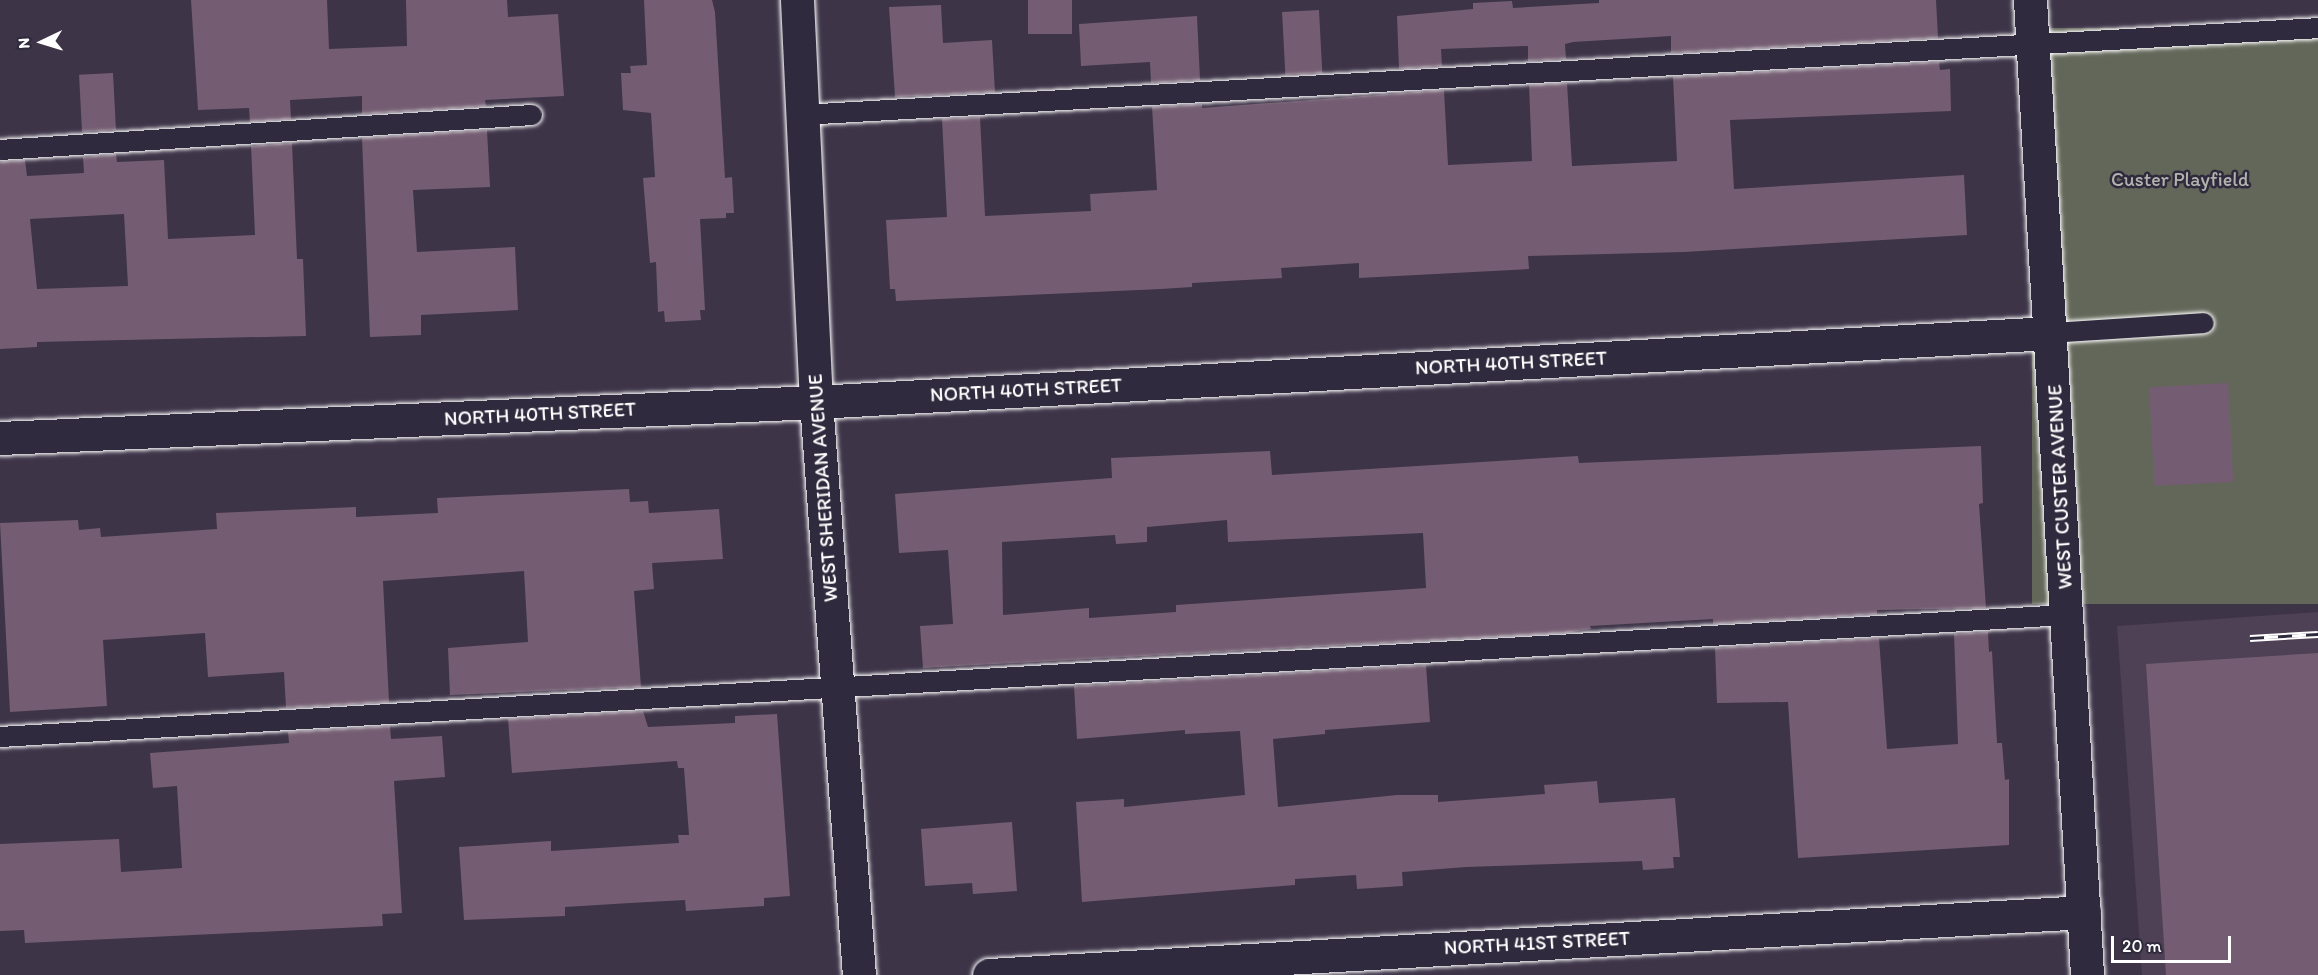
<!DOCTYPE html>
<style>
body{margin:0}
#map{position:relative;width:2318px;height:975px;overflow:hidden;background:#3d3448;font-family:Itim,sans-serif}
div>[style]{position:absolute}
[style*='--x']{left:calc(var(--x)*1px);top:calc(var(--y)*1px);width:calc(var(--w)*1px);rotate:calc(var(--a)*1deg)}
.built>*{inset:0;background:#4e4055}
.green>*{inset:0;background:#636759;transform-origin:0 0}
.building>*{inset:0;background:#745d72;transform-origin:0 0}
.roads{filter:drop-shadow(0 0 2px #fff) drop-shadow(0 0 2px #fff)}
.service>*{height:20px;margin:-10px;padding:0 10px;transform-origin:10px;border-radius:10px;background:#2f2a3d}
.minor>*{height:33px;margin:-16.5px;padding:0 16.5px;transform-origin:16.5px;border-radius:16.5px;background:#2f2a3d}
.rail>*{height:7px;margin-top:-3.5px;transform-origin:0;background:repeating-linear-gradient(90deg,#2f2a3d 0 14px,#fff 0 28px);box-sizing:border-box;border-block:2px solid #fff}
span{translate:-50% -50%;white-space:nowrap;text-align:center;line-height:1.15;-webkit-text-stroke:5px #2f2a3d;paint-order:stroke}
.park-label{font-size:20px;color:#b1b3ac}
.street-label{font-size:20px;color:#fff}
.north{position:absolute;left:12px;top:12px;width:60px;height:60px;-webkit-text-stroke:4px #2f2a3d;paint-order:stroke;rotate:266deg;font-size:16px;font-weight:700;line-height:24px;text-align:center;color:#fff}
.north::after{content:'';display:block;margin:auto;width:21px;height:27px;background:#fff;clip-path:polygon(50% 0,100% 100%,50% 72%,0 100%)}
.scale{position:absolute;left:2111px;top:936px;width:120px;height:27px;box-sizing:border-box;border:3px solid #fff;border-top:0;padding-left:8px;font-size:18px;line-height:21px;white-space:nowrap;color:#fff;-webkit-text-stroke:4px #2f2a3d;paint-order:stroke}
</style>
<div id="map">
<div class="built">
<div style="clip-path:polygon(2318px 612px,2318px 975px,2142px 975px,2117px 626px)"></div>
</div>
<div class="green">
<div style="left:2318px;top:28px;width:576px;height:286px;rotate:90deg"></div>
</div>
<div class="building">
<div style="clip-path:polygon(191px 0,327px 0,329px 49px,407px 46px,406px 0,507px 0,508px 17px,558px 14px,564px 96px,485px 100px,486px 106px,362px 114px,362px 96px,290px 100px,291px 119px,250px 122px,249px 108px,198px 110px)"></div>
<div style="clip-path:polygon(644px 0,712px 0,715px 12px,725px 178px,732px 177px,734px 213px,726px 213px,726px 218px,700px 219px,705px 310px,700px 310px,701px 320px,665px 322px,664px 311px,658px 312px,656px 262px,650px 263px,643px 178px,655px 177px,651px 113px,623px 110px,621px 73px,631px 73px,630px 66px,647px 65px)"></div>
<div style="left:1028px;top:0;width:44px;height:34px"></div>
<div style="clip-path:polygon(1599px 0,1936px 0,1938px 38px,1671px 53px,1671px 36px,1573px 42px,1565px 44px,1566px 59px,1528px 61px,1528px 46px,1441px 49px,1442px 66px,1399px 69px,1397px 16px,1473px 9px,1473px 3px,1512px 1px,1513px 8px,1599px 3px)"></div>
<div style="clip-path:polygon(941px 5px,943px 43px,992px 40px,995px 92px,895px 97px,889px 7px)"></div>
<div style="left:1319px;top:10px;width:63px;height:37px;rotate:87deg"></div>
<div style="clip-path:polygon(1197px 16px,1200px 80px,1151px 83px,1150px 62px,1081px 66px,1079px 24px)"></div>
<div style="clip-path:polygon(1939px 62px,1940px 70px,1950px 69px,1951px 111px,1730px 120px,1734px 189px,1964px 175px,1967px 235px,1684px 252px,1528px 256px,1529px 269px,1359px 278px,1359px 263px,1281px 268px,1282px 278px,1192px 283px,1192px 287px,1161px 289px,896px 301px,895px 289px,890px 289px,886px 220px,947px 217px,942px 119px,980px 117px,985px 216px,1091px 211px,1090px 194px,1157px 190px,1152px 107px,1202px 104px,1202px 108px,1444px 90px,1448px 165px,1532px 161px,1529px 85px,1567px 83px,1572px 166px,1677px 161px,1673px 77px)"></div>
<div style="left:113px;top:73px;width:57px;height:34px;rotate:87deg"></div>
<div style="clip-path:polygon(487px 130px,490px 187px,413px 190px,417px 252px,515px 247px,518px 310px,421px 315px,421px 335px,370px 337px,362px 138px)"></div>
<div style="clip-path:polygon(evenodd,292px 143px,297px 259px,303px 259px,306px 336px,37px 342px,37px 347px,0 349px,0 162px,25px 160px,27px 176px,84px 173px,83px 157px,116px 154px,117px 162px,164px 160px,168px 239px,255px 235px,251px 146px,292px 143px,124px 214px,128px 286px,37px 289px,30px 219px,124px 214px)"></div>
<div style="left:2228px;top:383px;width:99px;height:79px;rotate:87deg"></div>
<div style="clip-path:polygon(evenodd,1981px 446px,1983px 503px,1979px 504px,1986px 608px,1877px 610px,1877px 614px,1713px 624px,1713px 619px,1590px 626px,1591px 629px,1565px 633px,923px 668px,920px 626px,953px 624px,948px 550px,899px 553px,895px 494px,1112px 478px,1111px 458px,1270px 451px,1272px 475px,1578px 456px,1579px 463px,1981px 446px,1227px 520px,1228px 542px,1423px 533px,1426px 588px,1176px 605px,1176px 612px,1089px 618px,1089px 608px,1003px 615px,1002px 542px,1115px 535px,1116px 544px,1147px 542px,1147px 527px,1227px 520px)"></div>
<div style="clip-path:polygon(629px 489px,630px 502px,648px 501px,649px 513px,719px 509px,723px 559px,652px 563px,654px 589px,634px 591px,641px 687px,450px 695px,448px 648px,528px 642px,524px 571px,383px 581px,389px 702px,286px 708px,284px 672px,208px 677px,205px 633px,103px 640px,107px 706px,10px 712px,0 523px,78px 520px,79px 530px,100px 528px,101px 537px,217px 529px,216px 513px,356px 507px,356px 517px,438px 513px,437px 498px)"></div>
<div style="clip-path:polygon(1988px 632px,1989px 652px,1992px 651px,1997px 743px,2002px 743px,2005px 780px,2009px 779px,2009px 845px,1798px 858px,1788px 702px,1717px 703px,1715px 648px,1879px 638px,1887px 749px,1958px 744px,1954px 634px)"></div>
<div style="clip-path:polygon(2318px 653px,2318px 975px,2166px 975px,2146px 664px)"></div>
<div style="clip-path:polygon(1426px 665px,1430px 722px,1325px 730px,1325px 734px,1273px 739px,1278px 807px,1397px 795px,1438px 795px,1438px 802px,1545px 794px,1544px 785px,1597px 781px,1599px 803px,1675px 798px,1680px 857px,1673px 857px,1674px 868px,1643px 870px,1642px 861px,1466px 867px,1402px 872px,1403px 886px,1357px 889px,1356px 875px,1295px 879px,1295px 885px,1082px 902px,1076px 802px,1124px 799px,1124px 807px,1245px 795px,1240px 731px,1185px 734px,1185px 730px,1077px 739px,1074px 686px)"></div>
<div style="clip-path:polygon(643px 711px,648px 727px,735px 723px,735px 716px,777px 714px,790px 896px,764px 898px,764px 906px,686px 911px,685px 900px,630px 903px,565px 907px,565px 916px,464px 920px,459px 847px,551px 841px,551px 851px,679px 843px,678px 835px,689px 835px,684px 768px,678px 768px,677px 761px,512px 773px,508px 719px)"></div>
<div style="clip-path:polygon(390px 726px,391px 739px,442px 736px,445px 777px,394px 781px,402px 913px,382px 914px,383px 926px,25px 943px,24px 930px,0 931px,0 844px,119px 839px,121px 872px,182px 868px,177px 786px,153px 788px,150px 753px,289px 743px,288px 732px)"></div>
<div style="clip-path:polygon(1012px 822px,1017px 891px,973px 894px,972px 883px,925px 886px,921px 829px)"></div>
</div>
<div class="roads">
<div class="service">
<div style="--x:802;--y:115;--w:1518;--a:-3.28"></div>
<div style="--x:0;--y:150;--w:533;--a:-3.76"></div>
<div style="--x:2051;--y:333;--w:153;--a:-3.7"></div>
<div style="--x:0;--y:737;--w:2072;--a:-3.38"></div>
</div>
<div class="minor">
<div style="--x:797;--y:0;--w:402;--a:87.3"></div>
<div style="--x:816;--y:402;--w:575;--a:85.71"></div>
<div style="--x:2030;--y:0;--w:977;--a:86.65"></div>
<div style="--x:0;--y:438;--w:817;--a:-2.53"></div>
<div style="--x:816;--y:402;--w:1237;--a:-3.2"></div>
<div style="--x:989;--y:975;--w:1097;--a:-3.29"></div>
</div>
</div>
<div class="rail">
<div style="--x:2250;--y:638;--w:68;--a:-3.4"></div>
</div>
<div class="park-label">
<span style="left:2180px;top:179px">Custer Playfield</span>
</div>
<div class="street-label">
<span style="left:1511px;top:363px;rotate:-3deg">NORTH 40TH STREET</span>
<span style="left:1026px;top:390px;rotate:-3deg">NORTH 40TH STREET</span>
<span style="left:540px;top:414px;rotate:-3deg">NORTH 40TH STREET</span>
<span style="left:2060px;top:487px;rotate:-93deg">WEST CUSTER AVENUE</span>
<span style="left:823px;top:488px;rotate:-94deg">WEST SHERIDAN AVENUE</span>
<span style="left:1537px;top:943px;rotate:-3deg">NORTH 41ST STREET</span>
</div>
<div class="north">N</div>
<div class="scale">20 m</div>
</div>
